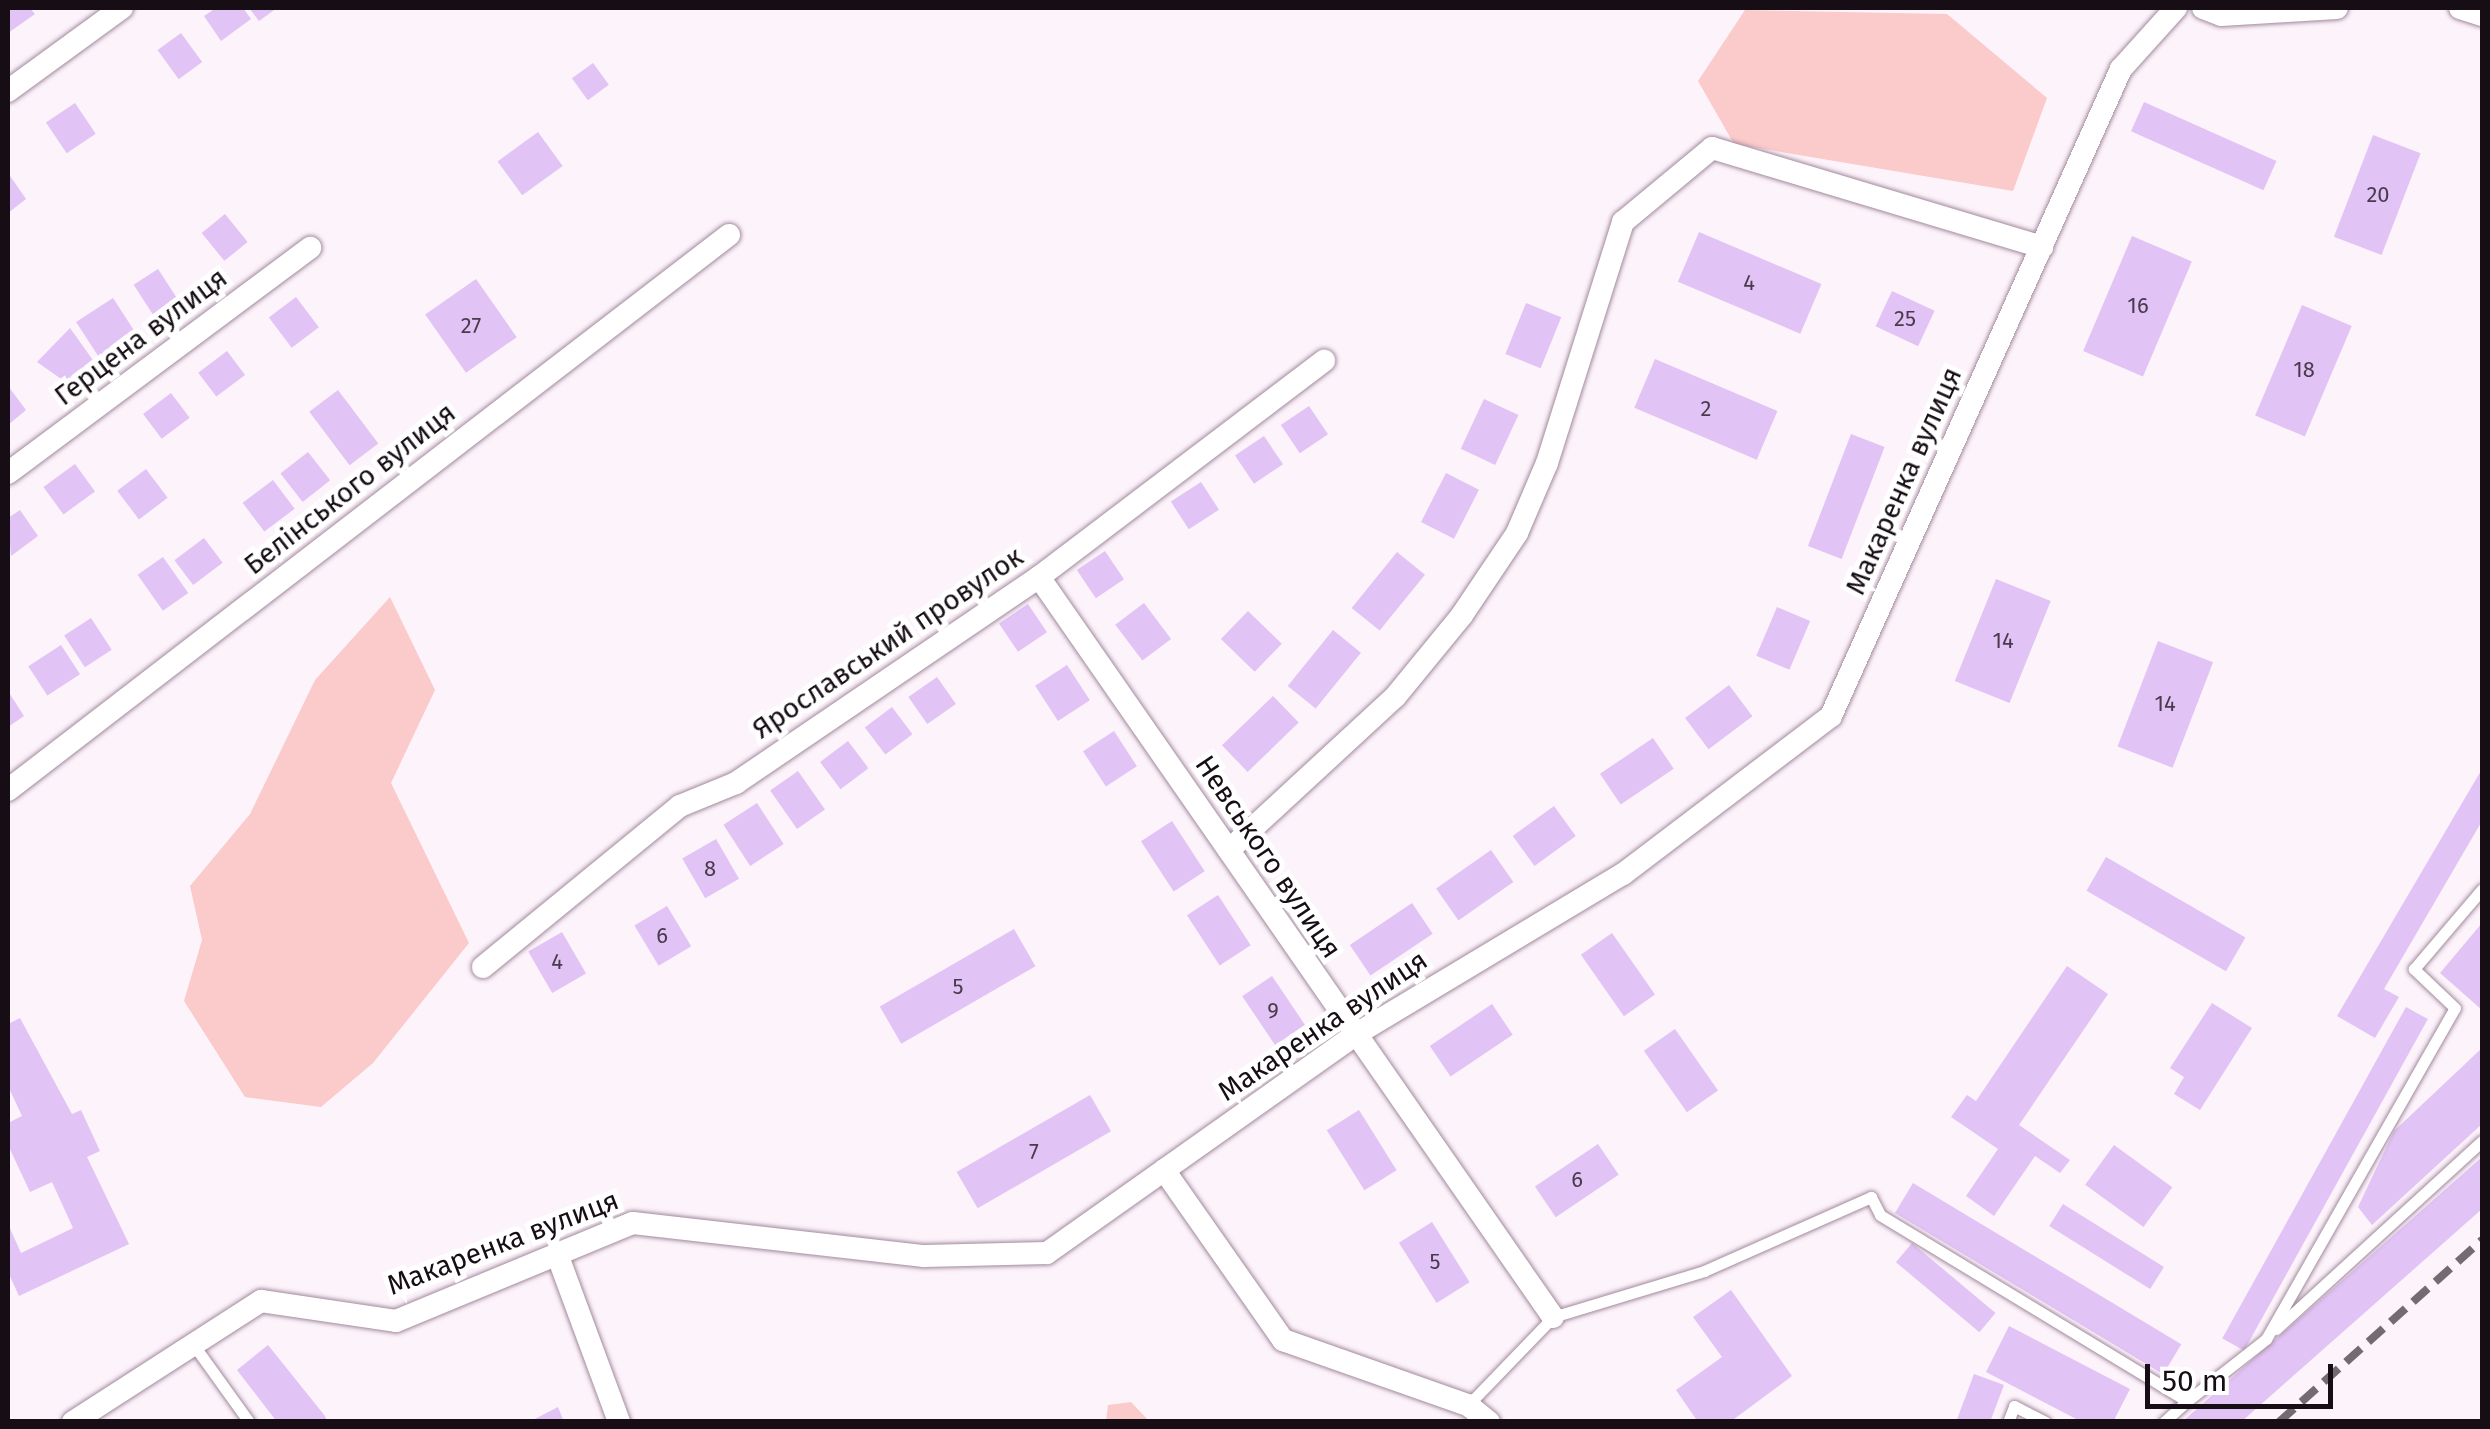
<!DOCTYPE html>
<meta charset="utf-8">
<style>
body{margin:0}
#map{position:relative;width:2490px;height:1429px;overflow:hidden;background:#fdf3fb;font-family:"Fira Sans",sans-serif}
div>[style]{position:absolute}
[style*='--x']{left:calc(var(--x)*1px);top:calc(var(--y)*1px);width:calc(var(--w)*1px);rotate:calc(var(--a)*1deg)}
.green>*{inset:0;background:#fbcacb}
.building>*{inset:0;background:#e1c3f5;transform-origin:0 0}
.roads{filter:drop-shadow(0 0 2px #a18a9c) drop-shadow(0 0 2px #a18a9c)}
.service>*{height:11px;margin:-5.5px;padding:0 5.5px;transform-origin:5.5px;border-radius:5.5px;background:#fff}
.minor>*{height:22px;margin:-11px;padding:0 11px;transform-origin:11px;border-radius:11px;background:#fff}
.rail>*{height:8px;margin-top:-4px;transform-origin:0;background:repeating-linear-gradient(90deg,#746b72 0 20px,transparent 0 30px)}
span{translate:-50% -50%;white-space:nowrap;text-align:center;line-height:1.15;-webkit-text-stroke:10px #fff;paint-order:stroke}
.number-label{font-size:22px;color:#493b4c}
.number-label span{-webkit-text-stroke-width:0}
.street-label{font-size:28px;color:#160e14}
.frame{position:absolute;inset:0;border:10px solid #160e14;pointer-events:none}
.scale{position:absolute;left:2145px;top:1364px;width:188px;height:45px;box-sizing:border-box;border:5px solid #160e14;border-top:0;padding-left:12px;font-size:30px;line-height:35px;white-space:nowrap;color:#160e14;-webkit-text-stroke:8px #fff;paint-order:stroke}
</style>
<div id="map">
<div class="green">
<div style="clip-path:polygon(1745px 10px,1947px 14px,2047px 98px,2013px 191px,1734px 144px,1698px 81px)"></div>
<div style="clip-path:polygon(390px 597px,435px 690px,391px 783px,469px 943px,373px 1063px,321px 1107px,245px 1097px,184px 1001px,202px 940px,190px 886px,250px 814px,315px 680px)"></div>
<div style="clip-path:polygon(1131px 1402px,1149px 1421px,1106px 1421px,1108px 1405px)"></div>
</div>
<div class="building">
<div style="clip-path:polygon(8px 8px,30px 8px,35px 14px,8px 33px)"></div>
<div style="clip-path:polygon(216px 8px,243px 8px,251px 19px,221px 41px,204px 16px)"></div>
<div style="clip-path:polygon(249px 8px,277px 8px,259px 21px)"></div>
<div style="left:181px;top:33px;width:36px;height:29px;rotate:54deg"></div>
<div style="left:593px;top:63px;width:27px;height:26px;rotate:54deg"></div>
<div style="left:2144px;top:102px;width:145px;height:32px;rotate:24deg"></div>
<div style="left:75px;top:103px;width:37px;height:35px;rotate:56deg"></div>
<div style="left:538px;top:132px;width:42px;height:50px;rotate:54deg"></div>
<div style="left:2373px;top:135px;width:51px;height:109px;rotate:21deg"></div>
<div style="clip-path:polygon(8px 173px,26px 199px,8px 213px)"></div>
<div style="left:225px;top:214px;width:36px;height:30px;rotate:51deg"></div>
<div style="left:1699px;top:232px;width:133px;height:54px;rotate:23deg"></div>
<div style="left:2132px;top:236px;width:65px;height:125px;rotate:23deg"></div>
<div style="left:158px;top:269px;width:35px;height:29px;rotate:57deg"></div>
<div style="left:476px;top:279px;width:71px;height:62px;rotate:55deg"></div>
<div style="left:1892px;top:291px;width:47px;height:39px;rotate:25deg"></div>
<div style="left:296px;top:297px;width:38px;height:34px;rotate:53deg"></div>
<div style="left:113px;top:298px;width:42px;height:44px;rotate:57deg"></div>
<div style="left:1526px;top:303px;width:38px;height:55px;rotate:22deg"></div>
<div style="left:2302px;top:305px;width:54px;height:120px;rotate:23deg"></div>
<div style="clip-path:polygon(70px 328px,95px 363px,67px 383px,37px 362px)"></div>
<div style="left:227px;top:351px;width:30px;height:36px;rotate:53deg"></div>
<div style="left:1655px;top:359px;width:133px;height:53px;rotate:23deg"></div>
<div style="clip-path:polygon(8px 386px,26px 410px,8px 425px)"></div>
<div style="left:338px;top:390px;width:67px;height:36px;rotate:53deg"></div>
<div style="left:171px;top:393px;width:31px;height:35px;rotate:53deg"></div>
<div style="left:1484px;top:399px;width:38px;height:55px;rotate:25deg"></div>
<div style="left:1309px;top:406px;width:34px;height:34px;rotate:56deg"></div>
<div style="left:1851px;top:434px;width:36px;height:120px;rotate:21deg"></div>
<div style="left:1264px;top:436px;width:34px;height:35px;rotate:56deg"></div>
<div style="left:308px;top:452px;width:36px;height:35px;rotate:52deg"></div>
<div style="left:75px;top:464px;width:34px;height:39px;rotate:54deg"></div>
<div style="left:146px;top:469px;width:36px;height:36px;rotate:53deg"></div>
<div style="left:1446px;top:473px;width:37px;height:55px;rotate:27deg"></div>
<div style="left:273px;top:480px;width:36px;height:38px;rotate:53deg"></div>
<div style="left:1201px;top:482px;width:33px;height:36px;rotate:57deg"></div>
<div style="clip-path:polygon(20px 510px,38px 536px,11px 556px,8px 518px)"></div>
<div style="left:204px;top:538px;width:31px;height:37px;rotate:53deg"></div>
<div style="left:1105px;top:551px;width:34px;height:34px;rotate:56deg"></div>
<div style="left:1397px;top:552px;width:36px;height:72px;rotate:39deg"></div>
<div style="left:163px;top:557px;width:44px;height:31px;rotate:55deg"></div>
<div style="left:1996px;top:579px;width:59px;height:110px;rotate:22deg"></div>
<div style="left:1144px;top:603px;width:45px;height:36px;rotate:53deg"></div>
<div style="left:1028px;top:604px;width:34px;height:35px;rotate:56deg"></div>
<div style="left:1777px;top:607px;width:36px;height:53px;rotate:23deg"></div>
<div style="left:1248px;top:611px;width:47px;height:39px;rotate:44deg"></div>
<div style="left:91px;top:618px;width:38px;height:32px;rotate:57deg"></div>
<div style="left:1333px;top:630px;width:36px;height:72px;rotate:39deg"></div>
<div style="left:2158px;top:641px;width:59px;height:113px;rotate:21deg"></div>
<div style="left:61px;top:645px;width:35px;height:39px;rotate:57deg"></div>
<div style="left:1067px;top:665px;width:42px;height:38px;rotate:57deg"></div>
<div style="left:937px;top:677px;width:33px;height:35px;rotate:55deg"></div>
<div style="left:1729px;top:685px;width:39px;height:55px;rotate:53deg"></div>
<div style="clip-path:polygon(8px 691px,24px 716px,8px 727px)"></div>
<div style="left:1273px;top:696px;width:37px;height:71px;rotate:46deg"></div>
<div style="left:892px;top:707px;width:34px;height:34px;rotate:53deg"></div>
<div style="left:1114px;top:731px;width:42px;height:37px;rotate:57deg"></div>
<div style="left:1653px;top:738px;width:37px;height:64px;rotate:56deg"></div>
<div style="left:848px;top:741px;width:34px;height:35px;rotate:53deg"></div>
<div style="clip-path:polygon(2482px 769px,2482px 821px,2384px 989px,2399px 997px,2375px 1038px,2337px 1016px)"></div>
<div style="left:798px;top:771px;width:47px;height:34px;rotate:55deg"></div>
<div style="left:757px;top:803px;width:49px;height:40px;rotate:57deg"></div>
<div style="left:1554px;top:806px;width:37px;height:51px;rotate:54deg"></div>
<div style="left:1172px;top:821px;width:60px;height:37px;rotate:57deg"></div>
<div style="left:716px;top:839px;width:46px;height:39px;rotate:60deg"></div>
<div style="left:1491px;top:850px;width:39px;height:67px;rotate:55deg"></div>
<div style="left:2106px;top:857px;width:161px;height:39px;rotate:30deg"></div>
<div style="left:1218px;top:895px;width:60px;height:37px;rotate:57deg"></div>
<div style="left:1412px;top:903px;width:37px;height:75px;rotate:56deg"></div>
<div style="left:667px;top:906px;width:47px;height:38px;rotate:59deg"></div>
<div style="clip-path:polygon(2482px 923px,2482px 1010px,2440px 973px)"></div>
<div style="left:1014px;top:929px;width:43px;height:155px;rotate:60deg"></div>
<div style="left:562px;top:932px;width:48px;height:39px;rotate:60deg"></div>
<div style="left:1612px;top:933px;width:75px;height:38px;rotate:55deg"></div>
<div style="clip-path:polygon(2067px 966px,2108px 994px,2019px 1125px,2070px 1160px,2060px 1173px,2035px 1156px,1994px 1216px,1966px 1196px,1998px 1149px,1951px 1117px,1967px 1095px,1976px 1101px)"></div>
<div style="left:1272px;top:976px;width:59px;height:36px;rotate:56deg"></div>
<div style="clip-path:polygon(2212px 1003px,2252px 1028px,2200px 1110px,2174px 1094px,2184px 1077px,2170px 1068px)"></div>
<div style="left:1492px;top:1004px;width:37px;height:75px;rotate:56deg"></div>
<div style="left:2406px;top:1007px;width:25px;height:379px;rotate:29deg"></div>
<div style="clip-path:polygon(20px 1018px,72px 1114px,81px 1110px,100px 1151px,87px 1157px,129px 1244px,19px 1296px,8px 1272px,8px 1224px,21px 1253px,73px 1228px,52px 1182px,30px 1192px,8px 1145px,8px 1123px,22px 1116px,8px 1086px,8px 1024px)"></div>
<div style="left:1675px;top:1029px;width:75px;height:38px;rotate:55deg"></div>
<div style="clip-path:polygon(2482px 1048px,2482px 1124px,2372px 1225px,2358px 1207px,2394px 1131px)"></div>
<div style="left:1090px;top:1095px;width:42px;height:154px;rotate:60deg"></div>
<div style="left:1359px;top:1110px;width:71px;height:38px;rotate:58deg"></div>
<div style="left:1598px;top:1144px;width:37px;height:76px;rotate:56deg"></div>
<div style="left:2114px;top:1145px;width:72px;height:49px;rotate:36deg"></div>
<div style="clip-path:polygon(2482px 1157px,2482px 1209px,2241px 1422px,2182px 1422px)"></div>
<div style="left:1913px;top:1183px;width:313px;height:35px;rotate:31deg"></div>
<div style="left:2063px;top:1204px;width:119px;height:26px;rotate:32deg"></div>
<div style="left:1432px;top:1222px;width:71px;height:39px;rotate:58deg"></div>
<div style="left:1912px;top:1243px;width:109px;height:25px;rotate:40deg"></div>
<div style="clip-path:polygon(1731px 1290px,1792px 1376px,1730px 1422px,1698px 1422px,1676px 1390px,1722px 1357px,1693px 1317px)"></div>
<div style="clip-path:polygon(2009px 1326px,2130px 1389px,2113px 1422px,2082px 1422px,1986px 1372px)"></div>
<div style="clip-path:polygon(268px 1345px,325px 1416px,327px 1422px,277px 1422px,237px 1370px)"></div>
<div style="clip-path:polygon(1974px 1374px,2004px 1385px,1990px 1422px,1956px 1422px)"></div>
<div style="clip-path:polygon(558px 1407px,564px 1422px,529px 1422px)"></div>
</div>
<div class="roads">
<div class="service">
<div style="--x:2276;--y:1329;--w:279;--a:-42.4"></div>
<div style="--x:193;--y:1344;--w:96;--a:54.3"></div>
<div style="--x:2187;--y:1401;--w:100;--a:-38.1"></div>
<div style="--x:2266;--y:1339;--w:381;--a:-60.3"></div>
<div style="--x:2455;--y:1008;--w:57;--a:-136.4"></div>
<div style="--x:2414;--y:969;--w:105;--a:-49.6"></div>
<div style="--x:1468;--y:1405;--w:122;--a:-46"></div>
<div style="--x:1553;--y:1317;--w:158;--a:-16.9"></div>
<div style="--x:1704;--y:1271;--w:183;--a:-23.9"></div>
<div style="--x:1871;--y:1197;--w:20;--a:63"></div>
<div style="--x:1880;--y:1215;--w:359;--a:31.2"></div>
<div style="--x:2187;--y:1401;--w:31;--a:138"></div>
<div style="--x:2008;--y:1422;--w:17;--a:-69"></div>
<div style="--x:2014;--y:1406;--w:35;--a:27"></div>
</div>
<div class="minor">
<div style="--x:2203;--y:8;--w:19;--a:21"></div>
<div style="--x:2221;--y:15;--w:116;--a:-3.5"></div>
<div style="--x:2460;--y:8;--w:23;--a:18"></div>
<div style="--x:8;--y:91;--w:141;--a:-36.1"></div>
<div style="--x:8;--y:473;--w:377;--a:-36.7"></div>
<div style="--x:1039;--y:577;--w:901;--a:55.22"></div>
<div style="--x:8;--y:790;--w:910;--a:-37.59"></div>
<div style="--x:1229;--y:850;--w:226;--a:-42.7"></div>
<div style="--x:1395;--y:697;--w:106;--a:-50.7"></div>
<div style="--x:1462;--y:615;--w:99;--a:-56.1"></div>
<div style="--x:1517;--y:533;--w:76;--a:-66.8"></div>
<div style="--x:1547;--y:463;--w:253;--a:-72.5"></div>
<div style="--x:1623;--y:222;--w:116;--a:-39.7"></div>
<div style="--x:1712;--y:148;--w:345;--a:16.7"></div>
<div style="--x:483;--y:967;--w:254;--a:-39.3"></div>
<div style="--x:680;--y:806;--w:61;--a:-22.3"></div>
<div style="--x:736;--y:783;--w:366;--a:-34.2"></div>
<div style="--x:1039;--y:577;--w:358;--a:-37.2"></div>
<div style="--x:1164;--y:1170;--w:208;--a:55"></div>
<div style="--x:1283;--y:1340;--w:196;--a:19.4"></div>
<div style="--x:1468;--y:1405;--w:27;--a:39"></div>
<div style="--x:557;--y:1254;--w:179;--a:69.7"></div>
<div style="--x:73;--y:1422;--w:224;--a:-32.8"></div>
<div style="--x:261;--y:1301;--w:136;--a:8.4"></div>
<div style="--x:396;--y:1321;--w:256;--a:-22.5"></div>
<div style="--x:633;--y:1223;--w:293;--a:6.5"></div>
<div style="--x:924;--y:1256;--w:123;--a:-1.4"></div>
<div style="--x:1047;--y:1253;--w:375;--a:-35.3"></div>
<div style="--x:1353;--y:1036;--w:315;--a:-31"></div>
<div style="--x:1623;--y:874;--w:261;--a:-37.2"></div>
<div style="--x:1831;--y:716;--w:709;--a:-65.86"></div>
<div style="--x:2121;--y:69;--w:82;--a:-48"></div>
</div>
</div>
<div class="rail">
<div style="--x:2279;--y:1422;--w:273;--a:-41.9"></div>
</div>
<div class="number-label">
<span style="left:2378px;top:195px">20</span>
<span style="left:1749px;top:283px">4</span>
<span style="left:2138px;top:306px">16</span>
<span style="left:1905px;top:319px">25</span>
<span style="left:471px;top:326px">27</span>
<span style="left:2304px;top:370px">18</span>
<span style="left:1706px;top:409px">2</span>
<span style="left:2003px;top:641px">14</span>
<span style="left:2165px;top:704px">14</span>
<span style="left:710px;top:869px">8</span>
<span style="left:662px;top:936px">6</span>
<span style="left:557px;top:962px">4</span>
<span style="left:958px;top:987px">5</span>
<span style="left:1273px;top:1011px">9</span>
<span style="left:1034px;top:1152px">7</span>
<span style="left:1577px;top:1180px">6</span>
<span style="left:1435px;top:1262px">5</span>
</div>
<div class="street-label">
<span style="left:141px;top:337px;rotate:-37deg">Герцена вулиця</span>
<span style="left:1904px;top:481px;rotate:-66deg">Макаренка вулиця</span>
<span style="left:350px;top:489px;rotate:-38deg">Белінського вулиця</span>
<span style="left:888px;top:643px;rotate:-34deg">Ярославський провулок</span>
<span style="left:1268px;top:857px;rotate:56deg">Невського вулиця</span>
<span style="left:1323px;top:1026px;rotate:-34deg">Макаренка вулиця</span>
<span style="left:503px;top:1243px;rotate:-21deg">Макаренка вулиця</span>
</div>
<div class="frame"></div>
<div class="scale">50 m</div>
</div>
